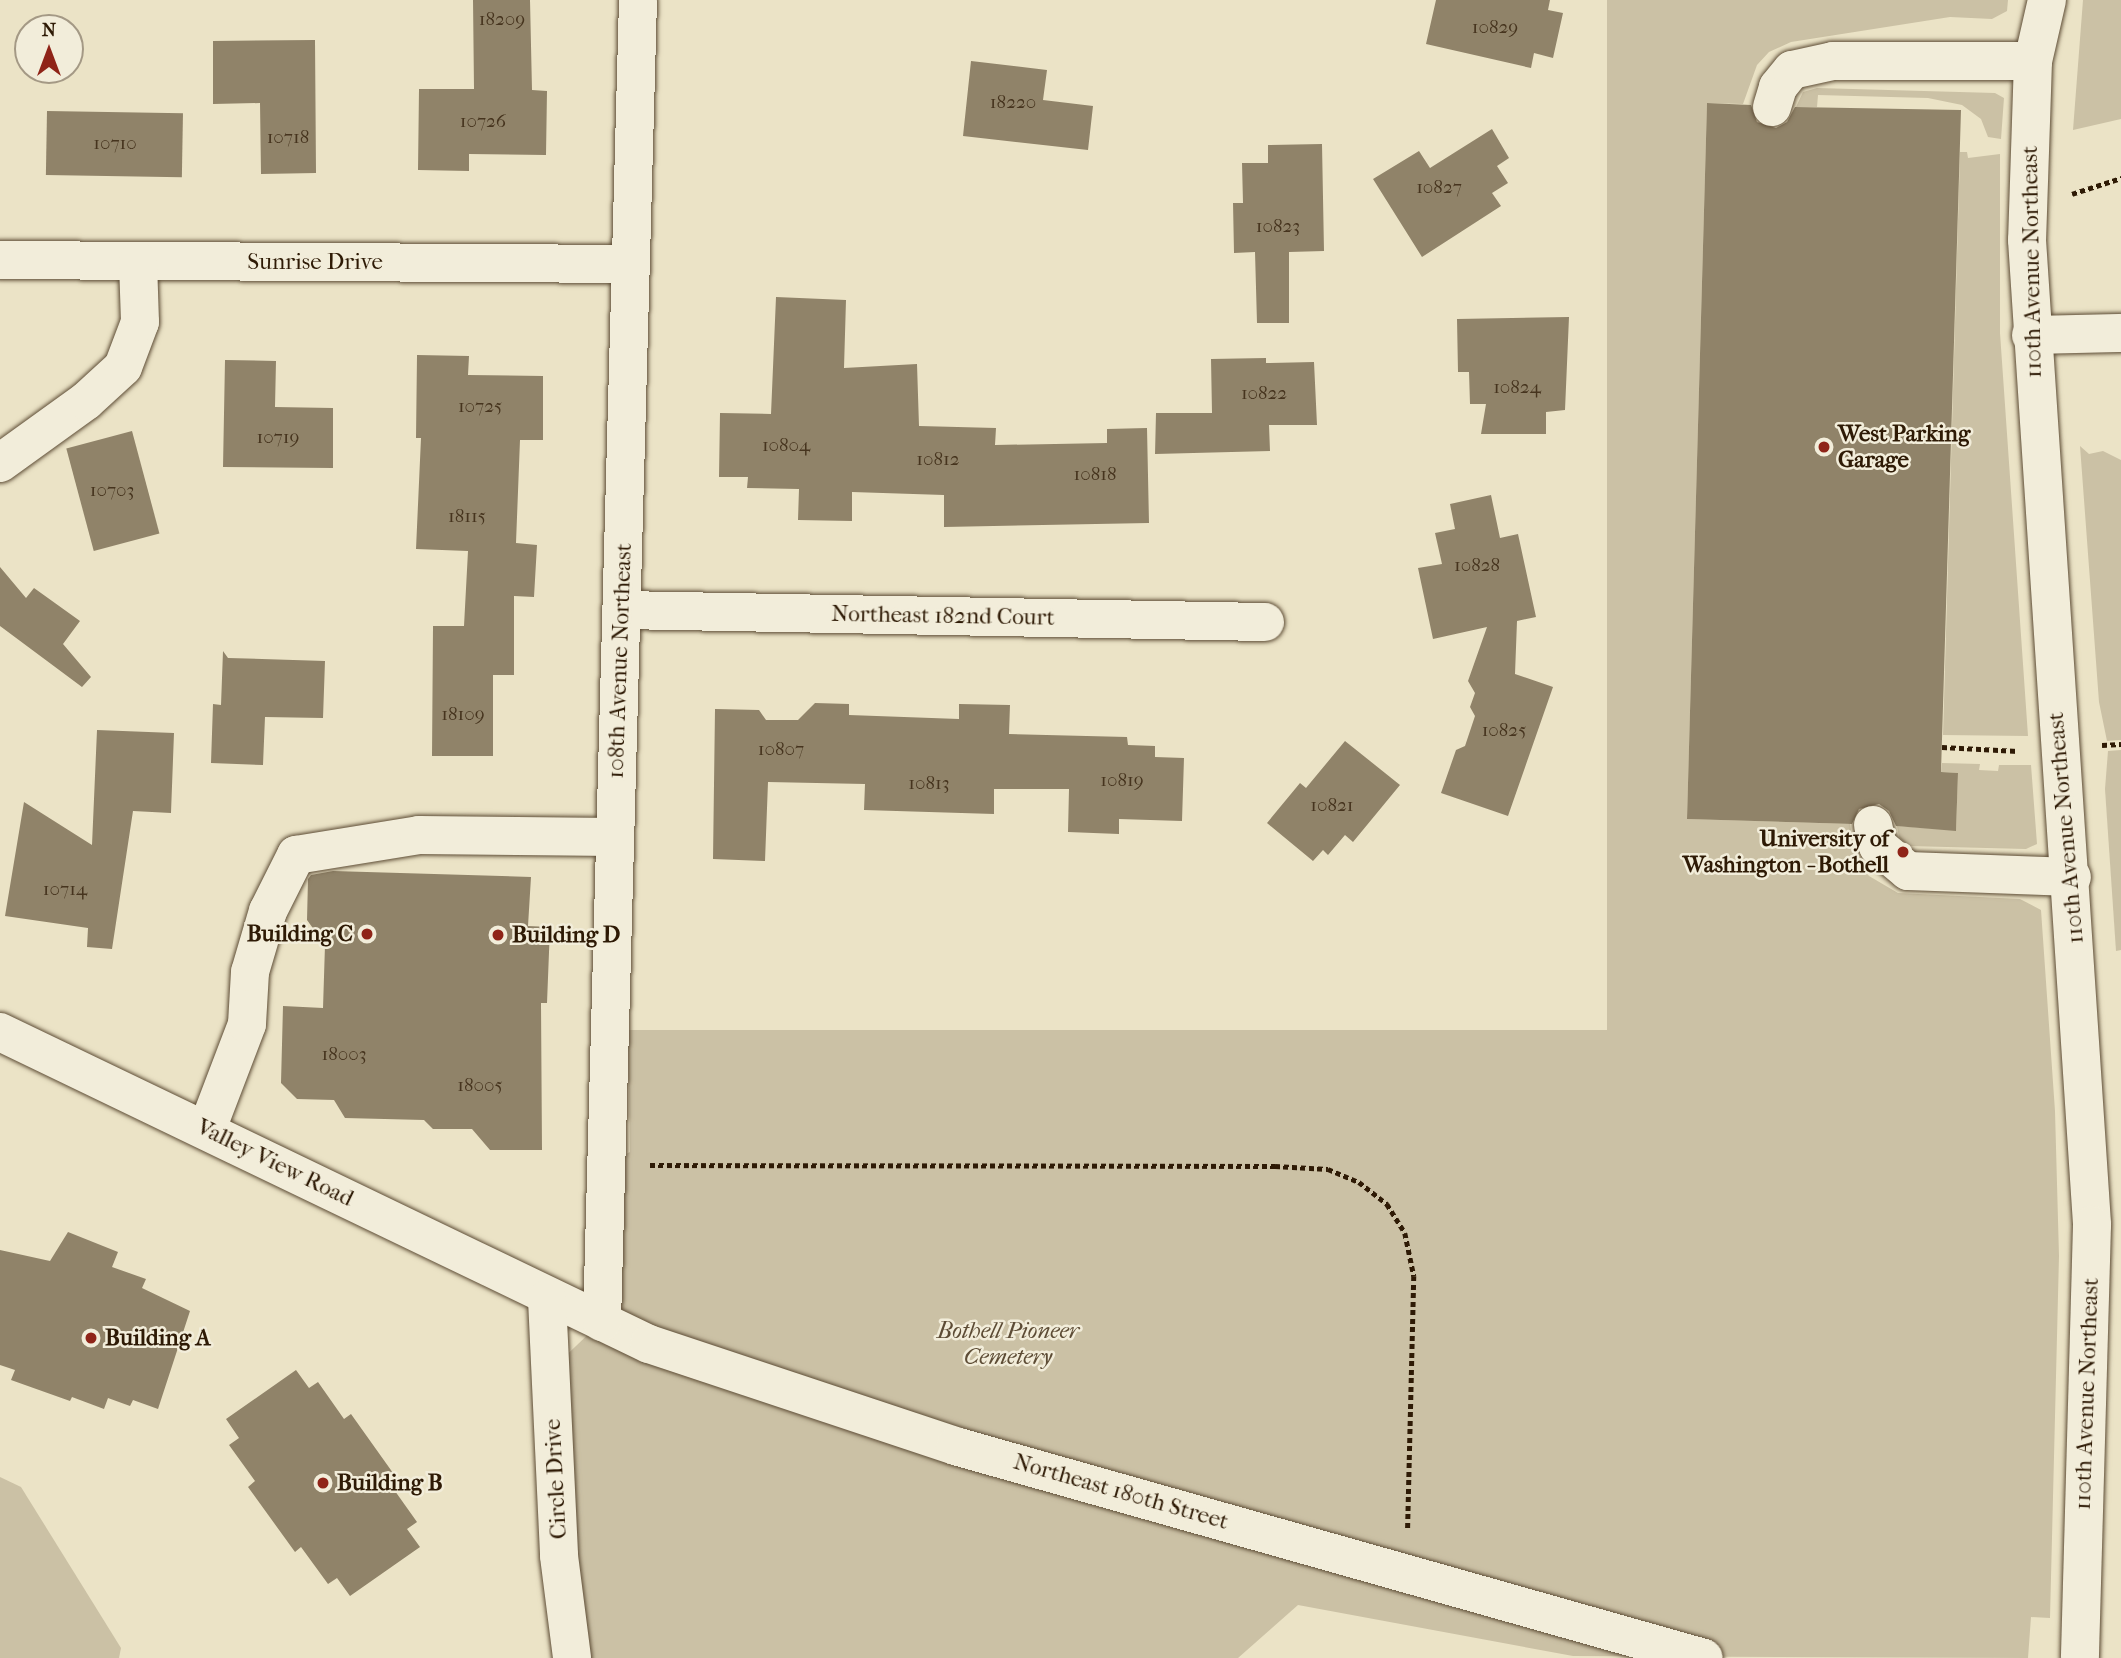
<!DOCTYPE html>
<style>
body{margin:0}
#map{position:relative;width:2121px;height:1658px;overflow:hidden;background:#ebe3c6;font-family:"IM FELL French Canon",serif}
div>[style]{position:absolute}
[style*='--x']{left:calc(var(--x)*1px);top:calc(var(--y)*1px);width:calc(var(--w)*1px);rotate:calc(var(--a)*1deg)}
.green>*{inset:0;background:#cbc1a5}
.building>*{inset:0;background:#908369;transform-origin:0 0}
.path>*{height:4.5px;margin-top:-2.25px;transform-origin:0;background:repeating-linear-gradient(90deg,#2e1a05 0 5px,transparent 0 8.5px)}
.roads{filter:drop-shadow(0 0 2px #5d4c35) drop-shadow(0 0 2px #5d4c35)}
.minor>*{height:38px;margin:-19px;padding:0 19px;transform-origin:19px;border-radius:19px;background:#f2edda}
.dots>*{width:19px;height:19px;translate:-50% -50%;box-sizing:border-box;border:4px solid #f2edda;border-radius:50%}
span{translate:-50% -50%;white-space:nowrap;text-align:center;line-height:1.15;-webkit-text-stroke:5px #f2edda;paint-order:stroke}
.number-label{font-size:19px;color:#46341e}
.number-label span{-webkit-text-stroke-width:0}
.street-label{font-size:23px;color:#2e1a05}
.poi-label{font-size:23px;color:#2e1a05;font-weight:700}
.left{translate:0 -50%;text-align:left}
.right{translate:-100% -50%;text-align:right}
.park-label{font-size:23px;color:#5d4c35;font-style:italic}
.north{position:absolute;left:14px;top:14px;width:70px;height:70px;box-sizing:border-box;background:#f2edda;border:2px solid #a49985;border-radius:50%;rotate:0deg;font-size:19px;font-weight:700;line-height:28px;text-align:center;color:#2e1a05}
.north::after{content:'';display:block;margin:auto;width:24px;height:32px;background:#8f2418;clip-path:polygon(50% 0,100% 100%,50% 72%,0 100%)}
</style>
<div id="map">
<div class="green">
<div style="clip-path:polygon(1607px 0,2008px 0,2007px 11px,1992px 19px,1950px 17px,1791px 42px,1769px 52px,1757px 65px,1743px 104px,1707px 103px,1687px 819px,1850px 824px,1855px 857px,1869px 876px,1898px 893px,2020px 899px,2041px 910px,2055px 1111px,2059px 1256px,2050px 1618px,2031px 1617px,2028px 1658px,1573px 1656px,1298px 1605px,1238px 1658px,572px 1658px,551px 1370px,602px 1321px,604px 1165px,630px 1152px,628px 1030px,1607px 1030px)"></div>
<div style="clip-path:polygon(2083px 0,2121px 0,2121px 119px,2073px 130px)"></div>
<div style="clip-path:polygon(1817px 88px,1995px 93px,2004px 98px,2001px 139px,1988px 137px,1981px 119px,1962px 105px,1928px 98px,1818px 95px,1817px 107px,1796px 107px,1803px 92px)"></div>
<div style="clip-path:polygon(1960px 152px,1967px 152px,1968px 158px,2000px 154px,2000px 333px,2028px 736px,1943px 735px)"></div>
<div style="clip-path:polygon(2080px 446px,2089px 454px,2103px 451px,2121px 460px,2121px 740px,2107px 741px,2099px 702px)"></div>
<div style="clip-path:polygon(2121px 750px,2121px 950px,2116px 951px,2105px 789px,2108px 751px)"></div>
<div style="clip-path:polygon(1942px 763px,1980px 764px,1979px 770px,1998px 771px,1999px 765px,2031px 765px,2037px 844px,2026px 849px,1908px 846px,1899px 837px,1897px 826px,1956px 830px,1958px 773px,1941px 772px)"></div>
<div style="clip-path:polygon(0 1477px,21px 1487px,121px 1648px,119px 1658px,0 1658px)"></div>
</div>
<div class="building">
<div style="clip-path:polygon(473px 0,530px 0,532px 90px,547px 91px,546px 155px,469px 154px,469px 171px,418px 170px,419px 89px,474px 89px)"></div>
<div style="clip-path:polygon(1436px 0,1550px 0,1548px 10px,1563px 13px,1553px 58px,1534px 53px,1531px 68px,1426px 44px)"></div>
<div style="clip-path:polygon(315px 40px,316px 173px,261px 174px,260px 103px,213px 104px,213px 41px)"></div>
<div style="clip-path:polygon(971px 61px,1047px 70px,1043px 100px,1093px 106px,1088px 150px,963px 136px)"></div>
<div style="clip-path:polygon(1707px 103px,1751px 105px,1757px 122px,1776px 128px,1787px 122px,1795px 107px,1961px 110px,1941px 772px,1958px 773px,1956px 831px,1896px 826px,1889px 811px,1879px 804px,1859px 809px,1852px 824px,1687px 819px)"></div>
<div style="left:47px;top:111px;width:136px;height:64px;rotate:1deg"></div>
<div style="clip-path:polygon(1492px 129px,1509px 158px,1497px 166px,1508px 183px,1492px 193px,1501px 206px,1422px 257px,1373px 179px,1419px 151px,1430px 168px)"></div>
<div style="clip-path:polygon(1322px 144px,1324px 251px,1289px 252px,1289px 323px,1257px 323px,1255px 252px,1234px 253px,1233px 203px,1243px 203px,1242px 163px,1268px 163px,1268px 145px)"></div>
<div style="clip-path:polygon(776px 297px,846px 300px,844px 368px,917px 364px,919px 426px,996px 428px,995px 445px,1107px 443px,1107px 429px,1147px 428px,1149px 523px,944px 527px,944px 495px,852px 492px,852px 521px,798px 520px,799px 489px,747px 488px,748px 477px,719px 477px,720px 413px,771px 414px)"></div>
<div style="clip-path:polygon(1569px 317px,1565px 410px,1546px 412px,1546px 434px,1481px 434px,1486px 404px,1470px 404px,1469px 372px,1458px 372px,1457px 319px)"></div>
<div style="clip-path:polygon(417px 355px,469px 356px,468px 375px,543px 376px,543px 440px,520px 440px,516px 543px,537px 545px,534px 597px,514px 596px,514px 675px,493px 675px,493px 756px,432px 756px,433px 626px,464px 626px,468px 551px,416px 549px,421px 438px,416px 438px)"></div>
<div style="clip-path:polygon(1266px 358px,1266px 363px,1314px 362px,1317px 425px,1269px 425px,1270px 451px,1155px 454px,1156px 413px,1212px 413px,1211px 359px)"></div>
<div style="clip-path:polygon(225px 360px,276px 361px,275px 407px,333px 408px,333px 468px,223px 467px)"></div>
<div style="left:132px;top:431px;width:106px;height:68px;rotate:75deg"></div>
<div style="clip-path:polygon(1491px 495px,1500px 538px,1518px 534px,1536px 617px,1517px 621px,1515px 674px,1553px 687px,1508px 816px,1441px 793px,1456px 750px,1465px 746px,1475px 716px,1470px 707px,1475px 693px,1468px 681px,1487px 627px,1433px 639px,1418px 568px,1442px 564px,1435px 533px,1455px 529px,1450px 504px)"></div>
<div style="clip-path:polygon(0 567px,26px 598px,34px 588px,80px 621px,63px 644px,91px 677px,82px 687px,0 626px)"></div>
<div style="clip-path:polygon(223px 651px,228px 658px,325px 661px,323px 718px,265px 717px,263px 765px,211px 763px,213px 704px,221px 705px)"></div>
<div style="clip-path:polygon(815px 703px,849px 704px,849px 715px,959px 719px,959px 704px,1010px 705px,1009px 734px,1127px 737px,1128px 745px,1155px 746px,1155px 757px,1184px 758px,1182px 821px,1119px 819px,1119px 834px,1068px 832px,1069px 789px,994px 789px,994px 814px,864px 810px,865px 784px,768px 782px,765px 861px,713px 859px,715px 709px,759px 710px,766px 720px,798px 720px)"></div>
<div style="clip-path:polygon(97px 730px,174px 733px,171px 813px,133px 811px,112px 949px,87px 947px,88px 928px,5px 916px,24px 802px,92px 845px)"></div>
<div style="clip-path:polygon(1345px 741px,1400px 785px,1353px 842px,1345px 835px,1328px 855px,1323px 850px,1313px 861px,1267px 823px,1300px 783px,1306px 788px)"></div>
<div style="clip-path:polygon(333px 871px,531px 877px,528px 926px,550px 927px,547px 1003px,541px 1003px,542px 1150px,490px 1150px,472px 1129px,433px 1129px,424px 1120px,345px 1118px,334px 1100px,297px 1099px,281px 1083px,283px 1006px,323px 1008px,325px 945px,307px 920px,308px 879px,311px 875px)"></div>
<div style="clip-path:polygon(68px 1232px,118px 1252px,112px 1267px,146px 1279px,142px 1288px,190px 1311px,158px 1409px,133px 1400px,130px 1406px,108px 1398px,104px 1409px,72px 1397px,70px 1401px,11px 1380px,15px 1370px,0 1365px,0 1250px,50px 1261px)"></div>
<div style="clip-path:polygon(296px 1370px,309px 1388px,318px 1382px,344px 1419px,351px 1414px,398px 1480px,390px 1484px,417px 1522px,407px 1529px,420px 1547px,350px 1596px,337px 1578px,328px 1584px,301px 1547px,295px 1552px,248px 1487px,255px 1481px,229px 1445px,239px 1438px,226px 1419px)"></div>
</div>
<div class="path">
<div style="--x:2072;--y:194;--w:52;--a:-18.1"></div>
<div style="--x:2102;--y:745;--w:19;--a:-3"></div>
<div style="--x:1942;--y:747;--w:76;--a:3"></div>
<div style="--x:650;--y:1165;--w:625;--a:0.09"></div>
<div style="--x:1275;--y:1166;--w:53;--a:3.2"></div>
<div style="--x:1328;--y:1169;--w:34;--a:23"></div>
<div style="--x:1359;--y:1182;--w:36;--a:38"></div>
<div style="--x:1387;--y:1204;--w:34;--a:58"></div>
<div style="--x:1405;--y:1233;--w:44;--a:78.2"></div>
<div style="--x:1414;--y:1276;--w:254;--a:91.4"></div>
</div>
<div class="roads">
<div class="minor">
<div style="--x:2047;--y:0;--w:63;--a:102.9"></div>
<div style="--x:2033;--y:61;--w:179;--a:91.9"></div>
<div style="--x:2027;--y:240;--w:987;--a:86.22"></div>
<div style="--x:2092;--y:1225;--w:433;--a:91.6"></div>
<div style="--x:1772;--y:107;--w:21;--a:-73"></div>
<div style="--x:1778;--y:87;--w:22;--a:-51"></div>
<div style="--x:1792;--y:70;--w:42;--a:-12.4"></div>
<div style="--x:1833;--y:61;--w:200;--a:0"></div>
<div style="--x:0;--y:260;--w:630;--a:0.36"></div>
<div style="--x:2031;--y:335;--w:90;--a:-1.3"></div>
<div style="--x:0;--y:463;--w:106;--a:-35.8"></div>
<div style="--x:86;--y:401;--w:50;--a:-42.6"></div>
<div style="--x:123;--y:367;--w:48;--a:-69.3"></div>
<div style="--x:140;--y:322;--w:61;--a:-91.9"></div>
<div style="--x:622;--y:610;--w:643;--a:1.07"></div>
<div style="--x:1873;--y:825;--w:22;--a:77"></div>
<div style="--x:1878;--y:846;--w:39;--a:40"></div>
<div style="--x:1908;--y:871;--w:164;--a:2.1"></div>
<div style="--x:0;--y:1032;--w:720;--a:25.68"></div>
<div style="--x:649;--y:1344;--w:323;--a:18.4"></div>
<div style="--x:955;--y:1446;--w:778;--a:15.8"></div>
<div style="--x:207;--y:1129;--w:112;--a:-69.1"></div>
<div style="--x:247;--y:1024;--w:52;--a:-86.7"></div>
<div style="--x:250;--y:972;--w:64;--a:-73.6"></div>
<div style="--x:268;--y:911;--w:63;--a:-63.4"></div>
<div style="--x:296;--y:855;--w:125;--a:-9.2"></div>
<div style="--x:419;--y:835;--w:195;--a:0.6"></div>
<div style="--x:547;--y:1299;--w:257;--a:87.3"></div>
<div style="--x:559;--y:1556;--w:103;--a:82.7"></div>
<div style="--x:602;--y:1322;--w:1322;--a:-88.44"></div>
</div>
</div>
<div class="dots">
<div style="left:1824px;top:447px;background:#8f2418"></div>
<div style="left:1903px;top:852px;background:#8f2418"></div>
<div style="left:367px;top:934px;background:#8f2418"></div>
<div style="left:498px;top:935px;background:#8f2418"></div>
<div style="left:91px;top:1338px;background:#8f2418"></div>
<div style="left:323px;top:1483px;background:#8f2418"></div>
</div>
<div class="number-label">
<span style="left:502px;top:20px">18209</span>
<span style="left:1495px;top:28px">10829</span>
<span style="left:1013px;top:103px">18220</span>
<span style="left:483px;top:122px">10726</span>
<span style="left:288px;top:138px">10718</span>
<span style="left:115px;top:144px">10710</span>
<span style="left:1439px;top:188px">10827</span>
<span style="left:1278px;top:227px">10823</span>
<span style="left:1517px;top:388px">10824</span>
<span style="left:1264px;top:394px">10822</span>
<span style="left:480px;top:407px">10725</span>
<span style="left:278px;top:438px">10719</span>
<span style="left:786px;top:446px">10804</span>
<span style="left:938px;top:460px">10812</span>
<span style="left:1095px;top:475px">10818</span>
<span style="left:112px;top:491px">10703</span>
<span style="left:467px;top:517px">18115</span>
<span style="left:1477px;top:566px">10828</span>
<span style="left:463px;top:715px">18109</span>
<span style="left:1504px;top:731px">10825</span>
<span style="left:781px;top:750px">10807</span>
<span style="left:1122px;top:781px">10819</span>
<span style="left:929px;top:784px">10813</span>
<span style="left:1332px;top:806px">10821</span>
<span style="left:65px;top:890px">10714</span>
<span style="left:344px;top:1055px">18003</span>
<span style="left:480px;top:1086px">18005</span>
</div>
<div class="street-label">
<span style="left:315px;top:262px">Sunrise Drive</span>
<span style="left:2032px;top:262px;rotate:-91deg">110th Avenue Northeast</span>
<span style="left:943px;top:616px;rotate:1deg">Northeast 182nd Court</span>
<span style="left:620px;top:661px;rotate:-88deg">108th Avenue Northeast</span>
<span style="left:2066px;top:828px;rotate:-95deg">110th Avenue Northeast</span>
<span style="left:275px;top:1163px;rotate:26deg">Valley View Road</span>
<span style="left:2087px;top:1394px;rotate:-88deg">110th Avenue Northeast</span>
<span style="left:556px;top:1479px;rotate:-93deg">Circle Drive</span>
<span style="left:1121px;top:1492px;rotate:16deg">Northeast 180th Street</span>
</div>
<div class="poi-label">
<span class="left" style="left:1838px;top:447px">West Parking<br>Garage</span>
<span class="right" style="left:1889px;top:852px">University of<br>Washington - Bothell</span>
<span class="right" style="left:353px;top:934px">Building C</span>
<span class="left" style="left:512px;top:935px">Building D</span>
<span class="left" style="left:105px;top:1338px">Building A</span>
<span class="left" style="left:337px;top:1483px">Building B</span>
</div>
<div class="park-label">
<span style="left:1008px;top:1344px">Bothell Pioneer<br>Cemetery</span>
</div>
<div class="north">N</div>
</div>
